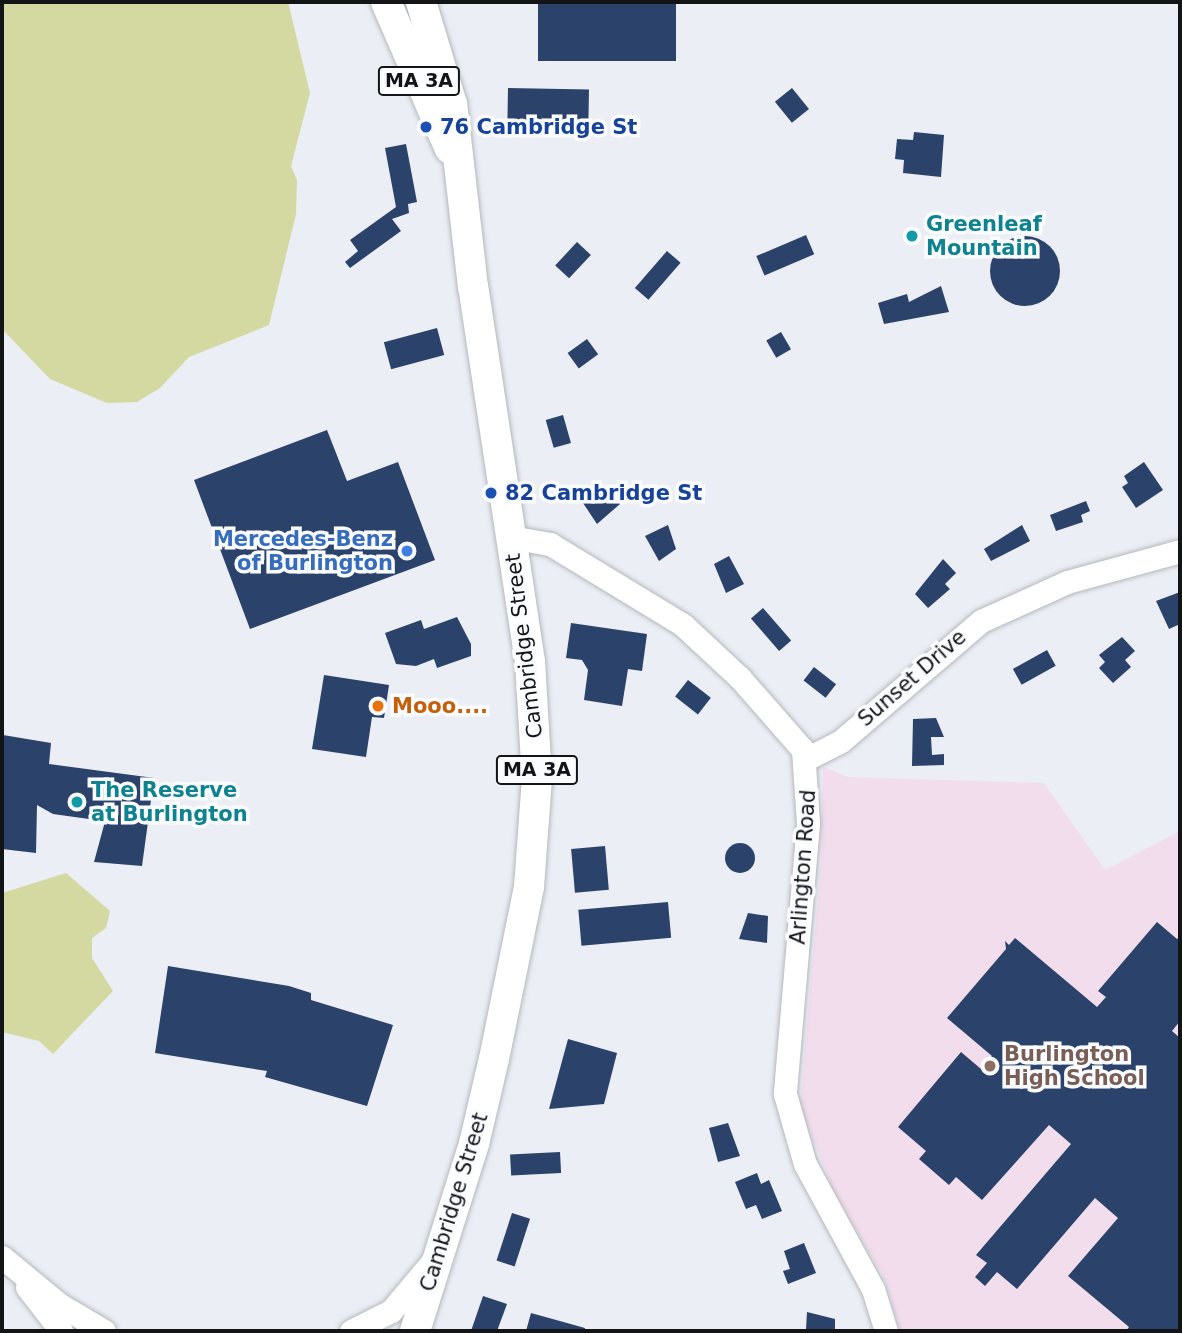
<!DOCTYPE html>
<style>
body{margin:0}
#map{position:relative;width:1182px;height:1333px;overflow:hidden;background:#ebeef4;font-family:"DejaVu Sans",sans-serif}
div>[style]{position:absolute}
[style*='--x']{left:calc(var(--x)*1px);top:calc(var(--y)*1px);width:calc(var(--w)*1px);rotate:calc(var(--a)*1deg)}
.education>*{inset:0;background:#f2ddec}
.green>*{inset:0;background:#d3d9a0}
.building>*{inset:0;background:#2b426a;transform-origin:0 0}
.round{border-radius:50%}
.roads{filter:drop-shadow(0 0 2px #b5b8bd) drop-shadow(0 0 2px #b5b8bd)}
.minor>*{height:23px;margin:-11.5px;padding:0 11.5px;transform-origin:11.5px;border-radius:11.5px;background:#fff}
.major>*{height:30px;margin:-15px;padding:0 15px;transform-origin:15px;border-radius:15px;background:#fff}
.dots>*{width:19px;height:19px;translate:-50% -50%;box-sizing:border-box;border:4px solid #fafcff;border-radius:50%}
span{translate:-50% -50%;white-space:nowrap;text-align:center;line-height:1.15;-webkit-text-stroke:7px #fafcff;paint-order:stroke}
.shield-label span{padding:2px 5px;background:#fafcff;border:2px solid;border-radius:5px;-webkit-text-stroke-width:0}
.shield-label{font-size:19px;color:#131416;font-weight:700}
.transit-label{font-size:21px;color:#164399;font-weight:700}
.left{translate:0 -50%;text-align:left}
.culture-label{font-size:21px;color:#0d838f;font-weight:700}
.shop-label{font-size:21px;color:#366cbe;font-weight:700}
.right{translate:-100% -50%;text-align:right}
.street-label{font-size:21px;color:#131416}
.food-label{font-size:21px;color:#c56008;font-weight:700}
.education-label{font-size:21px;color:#785e54;font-weight:700}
.frame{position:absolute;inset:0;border:4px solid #131416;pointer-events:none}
</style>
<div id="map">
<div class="education">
<div style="clip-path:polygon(823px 767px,848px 777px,1044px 783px,1105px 870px,1180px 831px,1180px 1331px,900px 1331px,884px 1277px,834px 1192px,800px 1106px,821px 864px)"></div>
</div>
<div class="green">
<div style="clip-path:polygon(2px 2px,288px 2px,310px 93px,291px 166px,297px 180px,296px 214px,269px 325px,189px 357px,160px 388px,137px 402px,107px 403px,50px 379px,2px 329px)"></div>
<div style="clip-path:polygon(66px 873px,110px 911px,106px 928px,92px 938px,92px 958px,113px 991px,53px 1054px,39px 1041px,2px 1032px,2px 893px)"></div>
</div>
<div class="building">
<div style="left:538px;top:2px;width:138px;height:59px"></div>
<div style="left:508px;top:88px;width:81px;height:39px;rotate:1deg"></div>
<div style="left:792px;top:88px;width:27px;height:22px;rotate:51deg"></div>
<div style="clip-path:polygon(914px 132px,944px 135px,941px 177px,903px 173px,904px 160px,895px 159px,897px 139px,913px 140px)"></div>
<div style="clip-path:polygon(406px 144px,417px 202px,408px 204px,409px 213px,392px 219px,401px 231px,350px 268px,345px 262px,358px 251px,350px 240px,396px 207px,385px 148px)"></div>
<div style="left:806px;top:235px;width:21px;height:54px;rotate:67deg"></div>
<div class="round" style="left:990px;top:236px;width:70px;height:70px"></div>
<div style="left:577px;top:242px;width:19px;height:32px;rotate:43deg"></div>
<div style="left:667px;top:251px;width:18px;height:49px;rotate:41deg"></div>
<div style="clip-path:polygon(941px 286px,949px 312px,884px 324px,878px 303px,907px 294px,909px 302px)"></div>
<div style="left:437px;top:328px;width:28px;height:55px;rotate:75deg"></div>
<div style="left:781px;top:332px;width:20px;height:17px;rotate:60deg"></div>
<div style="left:587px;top:339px;width:19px;height:24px;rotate:54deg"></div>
<div style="left:563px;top:415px;width:29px;height:18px;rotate:74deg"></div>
<div style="clip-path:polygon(327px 430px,347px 481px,398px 462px,435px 560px,250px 629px,194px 480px)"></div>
<div style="clip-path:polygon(1144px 462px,1163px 490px,1136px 508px,1122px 487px,1128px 483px,1124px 476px)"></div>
<div style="clip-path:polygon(595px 487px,606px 500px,612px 495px,620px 504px,597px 524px,581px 500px)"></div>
<div style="clip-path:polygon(1086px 501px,1090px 511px,1081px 515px,1083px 522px,1056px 531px,1050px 515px)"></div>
<div style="clip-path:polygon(668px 525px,676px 549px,659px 561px,645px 536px)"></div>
<div style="clip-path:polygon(1022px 525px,1030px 541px,991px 561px,984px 549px)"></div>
<div style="clip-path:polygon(729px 556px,744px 584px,726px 593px,714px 564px)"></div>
<div style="clip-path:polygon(943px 559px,956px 573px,945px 584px,950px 589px,928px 608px,915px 594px)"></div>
<div style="clip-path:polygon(1180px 592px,1180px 624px,1169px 629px,1156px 601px)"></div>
<div style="left:763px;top:608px;width:43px;height:16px;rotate:49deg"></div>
<div style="clip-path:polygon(457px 617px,471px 644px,471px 656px,437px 668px,434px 659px,416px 666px,396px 664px,385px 633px,421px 620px,424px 629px)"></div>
<div style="clip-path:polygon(571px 623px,647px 634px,642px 671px,628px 669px,622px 706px,584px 700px,588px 670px,582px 660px,566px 658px)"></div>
<div style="clip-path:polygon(1122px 637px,1135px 651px,1125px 660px,1131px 667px,1113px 683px,1099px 668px,1105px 662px,1099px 655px)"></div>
<div style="left:1047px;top:650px;width:18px;height:39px;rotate:61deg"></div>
<div style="left:814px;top:667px;width:28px;height:17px;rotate:38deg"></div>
<div style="clip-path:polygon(324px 675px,389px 685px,384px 718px,372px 717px,366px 757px,312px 749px)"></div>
<div style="left:688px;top:680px;width:29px;height:21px;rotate:38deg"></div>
<div style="clip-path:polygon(936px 718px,944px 737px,931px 737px,932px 755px,944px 754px,944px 765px,912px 766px,913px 719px)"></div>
<div style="clip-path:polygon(3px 735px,51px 743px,49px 764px,154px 778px,142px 866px,94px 862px,107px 814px,89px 819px,53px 814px,37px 805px,36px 853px,2px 849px)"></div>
<div class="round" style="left:725px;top:843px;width:30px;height:30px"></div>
<div style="left:605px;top:846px;width:44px;height:34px;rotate:85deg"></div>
<div style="left:668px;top:902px;width:36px;height:90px;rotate:85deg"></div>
<div style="clip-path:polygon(748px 913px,768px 916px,767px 943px,739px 939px)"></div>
<div style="clip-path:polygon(1157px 922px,1177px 939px,1180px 936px,1180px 1021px,1172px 1031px,1180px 1038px,1180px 1331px,1126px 1331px,1129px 1327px,1068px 1276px,1118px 1218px,1095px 1198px,1017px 1289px,997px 1272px,985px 1286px,975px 1277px,987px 1263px,976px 1255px,1071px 1144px,1049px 1125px,982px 1200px,956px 1177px,949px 1185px,919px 1159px,926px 1151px,898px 1127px,961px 1052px,981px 1069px,992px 1056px,947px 1018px,1006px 949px,1005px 941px,1009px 945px,1015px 938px,1097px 1007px,1106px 997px,1098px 991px)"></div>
<div style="clip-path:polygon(168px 966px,289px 986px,311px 993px,311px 1000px,393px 1025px,367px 1106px,265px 1077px,267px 1071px,155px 1053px)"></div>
<div style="clip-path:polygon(568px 1039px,617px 1053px,604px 1104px,549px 1109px)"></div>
<div style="clip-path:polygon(728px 1123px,740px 1156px,718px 1162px,709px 1128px)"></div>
<div style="left:560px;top:1152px;width:21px;height:50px;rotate:87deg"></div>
<div style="clip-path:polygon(757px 1173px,761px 1184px,769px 1180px,782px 1211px,762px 1219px,756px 1205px,746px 1209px,735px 1182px)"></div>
<div style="left:512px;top:1213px;width:19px;height:50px;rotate:18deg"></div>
<div style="clip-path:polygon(804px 1243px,816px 1273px,788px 1284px,783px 1271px,790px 1269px,784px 1251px)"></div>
<div style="clip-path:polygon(483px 1296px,507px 1304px,497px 1331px,471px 1331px)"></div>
<div style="clip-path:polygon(807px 1312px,835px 1319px,835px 1331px,806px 1329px)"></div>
<div style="clip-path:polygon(531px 1313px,585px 1328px,585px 1331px,526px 1331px)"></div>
</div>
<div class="roads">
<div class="minor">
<div style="--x:510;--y:537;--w:41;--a:9.9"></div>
<div style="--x:550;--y:544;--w:156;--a:31.3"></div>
<div style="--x:683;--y:625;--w:78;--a:42.9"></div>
<div style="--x:740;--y:678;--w:96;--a:48.8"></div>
<div style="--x:803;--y:750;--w:73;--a:86.1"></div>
<div style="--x:808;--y:823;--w:272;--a:94.9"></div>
<div style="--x:785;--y:1094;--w:73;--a:74.1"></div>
<div style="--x:805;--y:1164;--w:142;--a:61.5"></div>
<div style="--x:873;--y:1289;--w:44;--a:72.8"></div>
<div style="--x:806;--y:759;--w:39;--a:-27"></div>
<div style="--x:841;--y:741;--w:184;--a:-40.6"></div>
<div style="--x:981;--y:621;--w:94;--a:-24.4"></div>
<div style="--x:1067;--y:582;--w:117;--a:-15.3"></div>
<div style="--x:2;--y:1257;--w:75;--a:39.6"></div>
<div style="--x:60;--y:1305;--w:51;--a:30.6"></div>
<div style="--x:27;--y:1287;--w:56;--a:52.3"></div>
<div style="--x:351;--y:1331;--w:45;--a:-26.6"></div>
<div style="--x:391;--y:1311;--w:65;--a:-50"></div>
</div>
<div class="major">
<div style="--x:386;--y:2;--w:160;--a:66.5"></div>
<div style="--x:415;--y:1331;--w:196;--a:-72.5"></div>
<div style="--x:474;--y:1144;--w:87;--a:-76.8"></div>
<div style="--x:494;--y:1059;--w:176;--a:-78.5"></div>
<div style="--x:529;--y:887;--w:108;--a:-85.8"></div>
<div style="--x:537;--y:779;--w:117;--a:-93.4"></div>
<div style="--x:530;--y:662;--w:379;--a:-98.6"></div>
<div style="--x:473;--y:287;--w:184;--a:-96.5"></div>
<div style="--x:452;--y:104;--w:107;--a:-106.9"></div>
</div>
</div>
<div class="dots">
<div style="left:426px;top:127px;background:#1a4fb4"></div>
<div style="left:912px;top:236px;background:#0f9aa8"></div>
<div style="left:491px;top:493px;background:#1a4fb4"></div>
<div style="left:407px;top:551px;background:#3f7fe0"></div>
<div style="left:378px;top:706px;background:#e8710a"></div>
<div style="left:77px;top:802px;background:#0f9aa8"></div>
<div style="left:990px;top:1066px;background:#8d6e63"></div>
</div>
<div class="shield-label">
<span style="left:419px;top:81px">MA 3A</span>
<span style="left:537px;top:770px">MA 3A</span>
</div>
<div class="transit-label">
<span class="left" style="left:440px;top:127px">76 Cambridge St</span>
<span class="left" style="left:505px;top:493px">82 Cambridge St</span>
</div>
<div class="culture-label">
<span class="left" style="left:926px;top:236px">Greenleaf<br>Mountain</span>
<span class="left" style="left:91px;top:802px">The Reserve<br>at Burlington</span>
</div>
<div class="shop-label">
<span class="right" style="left:393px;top:551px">Mercedes-Benz<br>of Burlington</span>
</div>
<div class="street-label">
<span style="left:524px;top:646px;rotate:-97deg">Cambridge Street</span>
<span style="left:912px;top:678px;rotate:-41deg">Sunset Drive</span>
<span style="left:803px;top:867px;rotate:-86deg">Arlington Road</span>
<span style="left:454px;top:1202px;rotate:-73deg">Cambridge Street</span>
</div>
<div class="food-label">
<span class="left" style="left:392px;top:706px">Mooo....</span>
</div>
<div class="education-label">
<span class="left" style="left:1004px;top:1066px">Burlington<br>High School</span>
</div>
<div class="frame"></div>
</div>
